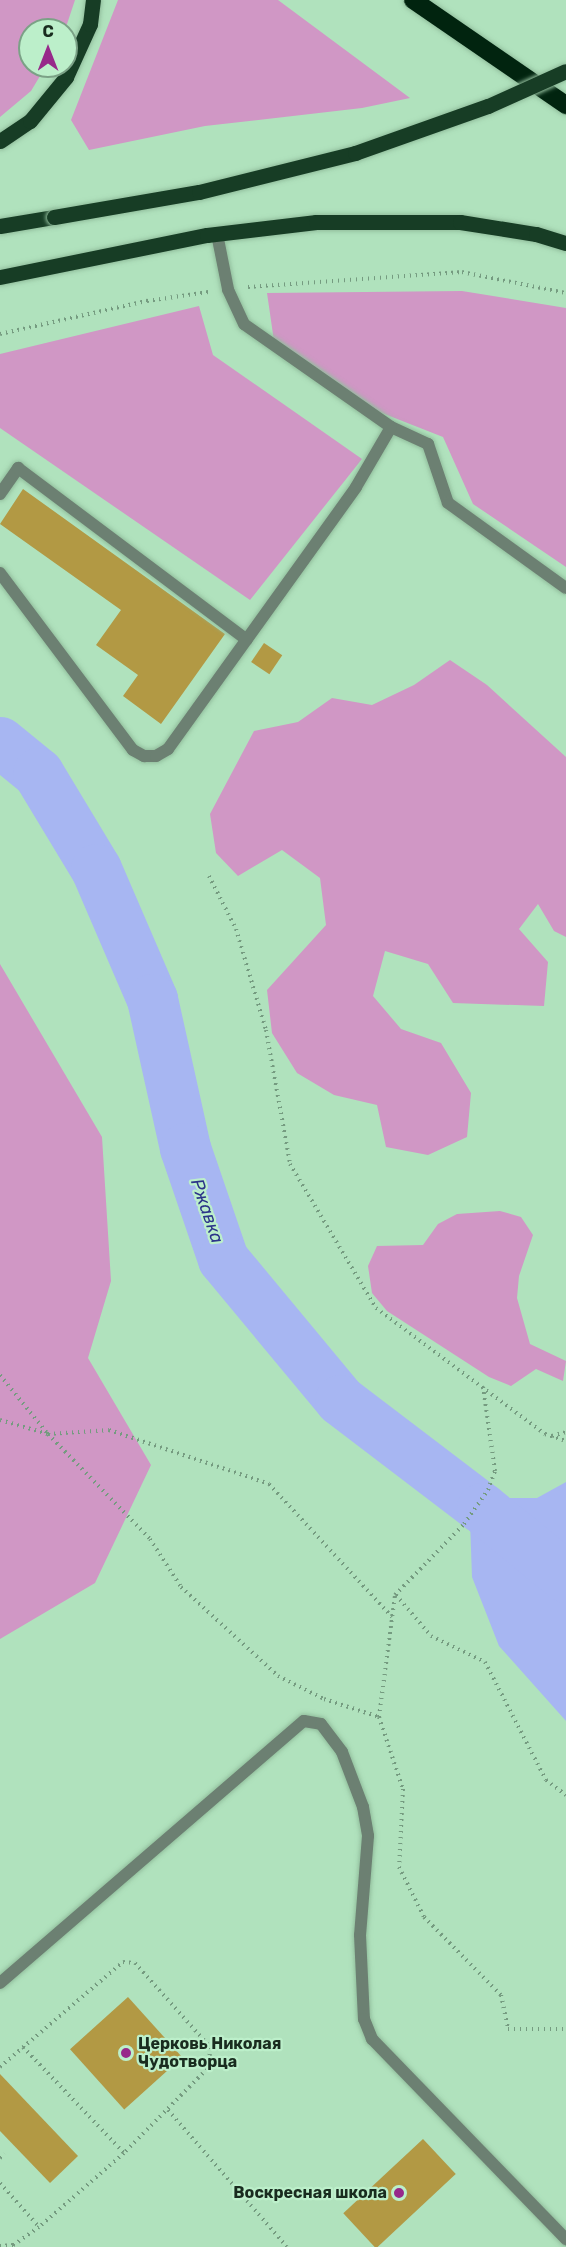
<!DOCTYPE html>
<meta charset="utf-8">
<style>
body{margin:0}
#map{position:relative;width:566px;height:2247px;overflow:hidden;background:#b0e2bd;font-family:Rubik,sans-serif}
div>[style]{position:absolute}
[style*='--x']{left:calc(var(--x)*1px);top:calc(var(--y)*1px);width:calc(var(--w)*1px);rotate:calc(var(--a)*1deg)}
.green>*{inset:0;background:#d097c5}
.water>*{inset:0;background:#a7b6f2}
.river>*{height:51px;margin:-25.5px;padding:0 25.5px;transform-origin:25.5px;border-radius:25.5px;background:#a7b6f2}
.building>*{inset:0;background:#b29944;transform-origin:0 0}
.path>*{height:4px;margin-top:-2px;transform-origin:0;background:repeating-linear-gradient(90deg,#759b80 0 1.5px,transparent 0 6px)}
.roads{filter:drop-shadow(0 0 2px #92be9d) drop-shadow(0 0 2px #92be9d)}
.lane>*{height:12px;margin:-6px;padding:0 6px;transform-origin:6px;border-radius:6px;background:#6c8072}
.primary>*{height:15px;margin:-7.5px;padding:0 7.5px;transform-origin:7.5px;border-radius:7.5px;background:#173d25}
.highway>*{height:18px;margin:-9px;padding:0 9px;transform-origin:9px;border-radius:9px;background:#01240f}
.bridges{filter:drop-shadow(0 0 2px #92be9d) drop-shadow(0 0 2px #92be9d)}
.primary-bridge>*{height:15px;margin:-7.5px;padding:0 7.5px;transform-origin:7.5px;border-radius:7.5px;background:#173d25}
.dots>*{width:16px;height:16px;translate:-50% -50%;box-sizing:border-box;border:3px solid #bcefca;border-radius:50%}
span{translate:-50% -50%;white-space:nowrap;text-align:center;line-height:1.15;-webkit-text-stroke:4.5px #bcefca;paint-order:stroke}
.poi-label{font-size:16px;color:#192c1f;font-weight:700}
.left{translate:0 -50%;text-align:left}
.right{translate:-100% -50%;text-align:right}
.water-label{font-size:18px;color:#2c3589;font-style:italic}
.north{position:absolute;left:18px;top:18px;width:60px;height:60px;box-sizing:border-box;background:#bcefca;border:2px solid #7ba186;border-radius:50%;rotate:0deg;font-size:16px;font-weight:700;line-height:24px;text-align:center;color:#192c1f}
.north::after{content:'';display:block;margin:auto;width:21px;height:27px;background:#97298a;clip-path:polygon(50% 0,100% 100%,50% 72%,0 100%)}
</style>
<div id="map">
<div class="green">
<div style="clip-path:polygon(0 0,75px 0,65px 30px,30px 30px,30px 66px,46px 66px,31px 91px,0 117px)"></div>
<div style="clip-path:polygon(118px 0,278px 0,410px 98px,362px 108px,205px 126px,89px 150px,71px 120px)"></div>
<div style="clip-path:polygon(462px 291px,566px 308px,566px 567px,473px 504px,443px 437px,336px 395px,275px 348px,267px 293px)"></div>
<div style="clip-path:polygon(199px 306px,213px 355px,362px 459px,250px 600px,0 428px,0 354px)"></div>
<div style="clip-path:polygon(450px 660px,487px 685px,566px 757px,566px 937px,554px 931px,538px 904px,519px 929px,548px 962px,544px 1006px,453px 1003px,428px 964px,385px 951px,373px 996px,401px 1029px,441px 1043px,471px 1093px,467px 1137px,428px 1155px,386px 1147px,377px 1105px,334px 1095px,297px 1073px,272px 1033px,267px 990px,326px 925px,320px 878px,282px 850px,238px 876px,216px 853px,210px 814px,254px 731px,298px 722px,332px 698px,372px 705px,414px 685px)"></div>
<div style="clip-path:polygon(0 964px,102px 1137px,111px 1281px,88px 1358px,151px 1465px,95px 1583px,0 1639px)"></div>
<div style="clip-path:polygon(500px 1211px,521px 1217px,533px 1235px,519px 1276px,517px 1298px,530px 1344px,566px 1361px,563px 1381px,536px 1369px,511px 1386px,489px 1377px,387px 1311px,372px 1293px,368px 1266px,377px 1246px,423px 1245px,438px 1224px,457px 1214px)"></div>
</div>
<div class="water">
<div style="clip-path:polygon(566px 1482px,566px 1721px,499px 1646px,472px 1577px,470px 1521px,493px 1498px,537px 1498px)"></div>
</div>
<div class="river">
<div style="--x:0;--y:742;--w:49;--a:39.2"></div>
<div style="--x:38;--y:773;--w:112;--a:58.9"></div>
<div style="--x:96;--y:869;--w:142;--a:66.7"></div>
<div style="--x:152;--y:999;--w:153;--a:77.5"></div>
<div style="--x:185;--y:1148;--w:117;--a:71.1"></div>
<div style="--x:223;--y:1259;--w:183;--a:50.3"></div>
<div style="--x:340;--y:1400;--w:178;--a:37.3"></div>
<div style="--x:482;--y:1508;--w:109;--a:39.4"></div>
</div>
<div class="building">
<div style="clip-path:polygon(23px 489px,225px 634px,161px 724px,123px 696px,138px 675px,96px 645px,121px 610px,0 524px)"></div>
<div style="left:264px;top:643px;width:22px;height:23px;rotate:34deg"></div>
<div style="left:128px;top:1997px;width:81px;height:78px;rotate:48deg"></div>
<div style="clip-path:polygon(0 2074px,78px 2156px,50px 2183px,0 2131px)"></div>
<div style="left:423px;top:2139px;width:48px;height:109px;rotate:47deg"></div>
</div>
<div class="path">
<div style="--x:248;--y:287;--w:215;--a:-4"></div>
<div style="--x:462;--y:272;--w:106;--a:11.4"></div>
<div style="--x:0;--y:334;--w:151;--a:-12.7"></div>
<div style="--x:147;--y:301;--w:62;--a:-8.4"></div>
<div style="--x:209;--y:876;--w:59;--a:63"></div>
<div style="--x:236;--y:929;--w:105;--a:73.5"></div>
<div style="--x:266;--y:1030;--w:136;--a:79.8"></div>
<div style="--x:290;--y:1164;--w:168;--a:59.2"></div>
<div style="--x:376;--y:1308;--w:211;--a:36.7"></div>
<div style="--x:545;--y:1434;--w:22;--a:18"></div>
<div style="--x:0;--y:1375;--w:76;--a:50.9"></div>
<div style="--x:48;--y:1434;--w:61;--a:-3.8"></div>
<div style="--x:109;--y:1430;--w:169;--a:18.6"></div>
<div style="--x:269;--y:1484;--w:181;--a:47.2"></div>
<div style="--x:0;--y:1420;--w:50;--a:16.3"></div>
<div style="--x:48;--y:1434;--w:146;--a:45.8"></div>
<div style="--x:150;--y:1539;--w:57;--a:57.1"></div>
<div style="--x:181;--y:1587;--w:132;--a:42.5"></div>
<div style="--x:278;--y:1676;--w:51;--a:26.6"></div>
<div style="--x:324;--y:1699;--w:58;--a:18.1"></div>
<div style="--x:379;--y:1717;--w:76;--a:71.6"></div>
<div style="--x:403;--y:1789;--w:78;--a:92.9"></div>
<div style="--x:399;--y:1867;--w:56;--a:63.4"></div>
<div style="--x:424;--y:1917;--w:110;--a:45.4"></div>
<div style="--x:501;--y:1995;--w:35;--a:78"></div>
<div style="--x:508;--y:2029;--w:58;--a:0"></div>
<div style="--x:552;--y:1436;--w:15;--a:-16"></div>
<div style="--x:396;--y:1595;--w:54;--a:49.5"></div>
<div style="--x:431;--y:1636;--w:60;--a:25.7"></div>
<div style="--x:485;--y:1662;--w:133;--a:62.7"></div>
<div style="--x:546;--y:1780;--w:25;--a:37"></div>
<div style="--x:379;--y:1717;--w:123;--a:-82.5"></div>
<div style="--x:395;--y:1595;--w:99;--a:-45.8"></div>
<div style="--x:464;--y:1524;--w:42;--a:-54.8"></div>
<div style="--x:488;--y:1490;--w:20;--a:-70"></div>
<div style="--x:495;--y:1471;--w:85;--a:-98.1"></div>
<div style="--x:23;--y:2047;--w:146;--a:46.4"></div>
<div style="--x:0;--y:2067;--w:162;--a:-40.5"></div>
<div style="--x:123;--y:1962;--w:12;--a:5"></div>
<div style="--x:135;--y:1963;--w:114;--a:48.2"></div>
<div style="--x:211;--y:2048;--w:21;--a:101"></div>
<div style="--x:207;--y:2069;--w:118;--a:134.7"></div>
<div style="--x:124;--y:2153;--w:113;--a:139"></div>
<div style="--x:39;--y:2227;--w:32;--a:145"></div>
<div style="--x:13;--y:2245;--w:13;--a:176"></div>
<div style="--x:168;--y:2110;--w:181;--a:49"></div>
<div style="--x:0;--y:2158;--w:6;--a:-39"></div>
<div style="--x:0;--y:2183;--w:59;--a:48.4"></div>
</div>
<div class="roads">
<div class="lane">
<div style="--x:391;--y:427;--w:41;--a:24.7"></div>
<div style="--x:428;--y:444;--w:62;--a:71.3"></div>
<div style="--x:448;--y:503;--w:145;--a:35.8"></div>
<div style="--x:0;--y:494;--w:32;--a:-55"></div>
<div style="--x:18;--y:468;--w:286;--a:36.9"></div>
<div style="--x:0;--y:573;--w:221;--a:53.1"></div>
<div style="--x:133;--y:750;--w:13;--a:29"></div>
<div style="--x:144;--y:756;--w:12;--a:0"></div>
<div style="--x:156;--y:756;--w:14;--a:-30"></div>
<div style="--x:168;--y:749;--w:322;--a:-54.3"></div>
<div style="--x:356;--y:487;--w:69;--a:-59.7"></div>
<div style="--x:391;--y:427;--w:179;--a:-145"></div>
<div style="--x:244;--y:324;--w:38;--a:-115"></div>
<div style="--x:228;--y:289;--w:56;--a:-101.3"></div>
<div style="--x:0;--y:1983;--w:401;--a:-40.8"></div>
<div style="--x:304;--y:1721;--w:17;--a:10"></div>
<div style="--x:321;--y:1724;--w:35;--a:53"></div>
<div style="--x:342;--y:1752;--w:59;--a:69.1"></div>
<div style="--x:363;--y:1807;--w:29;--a:80"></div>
<div style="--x:368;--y:1836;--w:99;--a:94.6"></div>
<div style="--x:360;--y:1935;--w:84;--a:87.3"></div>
<div style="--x:364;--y:2019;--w:22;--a:68"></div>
<div style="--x:372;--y:2039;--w:279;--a:45.9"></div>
</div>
<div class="primary">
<div style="--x:0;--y:141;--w:36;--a:-34"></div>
<div style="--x:30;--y:121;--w:57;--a:-50.7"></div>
<div style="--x:66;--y:77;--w:58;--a:-65.6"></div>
<div style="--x:90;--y:24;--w:24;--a:-83"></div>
<div style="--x:0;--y:226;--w:55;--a:-9.5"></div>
<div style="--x:0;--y:277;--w:211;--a:-11.5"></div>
<div style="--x:207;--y:235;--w:110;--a:-6.8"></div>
<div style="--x:316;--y:222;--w:144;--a:0"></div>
<div style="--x:460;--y:222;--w:77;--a:9"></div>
<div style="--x:536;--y:234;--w:31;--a:17"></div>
</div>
<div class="highway">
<div style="--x:413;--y:0;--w:186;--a:34.5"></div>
</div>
</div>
<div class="bridges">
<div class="primary-bridge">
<div style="--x:54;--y:217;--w:147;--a:-9.8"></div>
<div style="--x:199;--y:192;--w:161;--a:-14"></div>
<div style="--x:355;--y:153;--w:141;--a:-19.5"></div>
<div style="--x:488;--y:106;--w:85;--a:-24.2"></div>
</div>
</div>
<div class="dots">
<div style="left:126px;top:2053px;background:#97298a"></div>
<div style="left:399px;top:2193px;background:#97298a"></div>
</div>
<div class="poi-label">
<span class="left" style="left:138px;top:2053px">Церковь Николая<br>Чудотворца</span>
<span class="right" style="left:387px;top:2193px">Воскресная школа</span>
</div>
<div class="water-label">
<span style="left:207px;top:1211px;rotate:71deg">Ржавка</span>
</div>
<div class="north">С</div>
</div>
